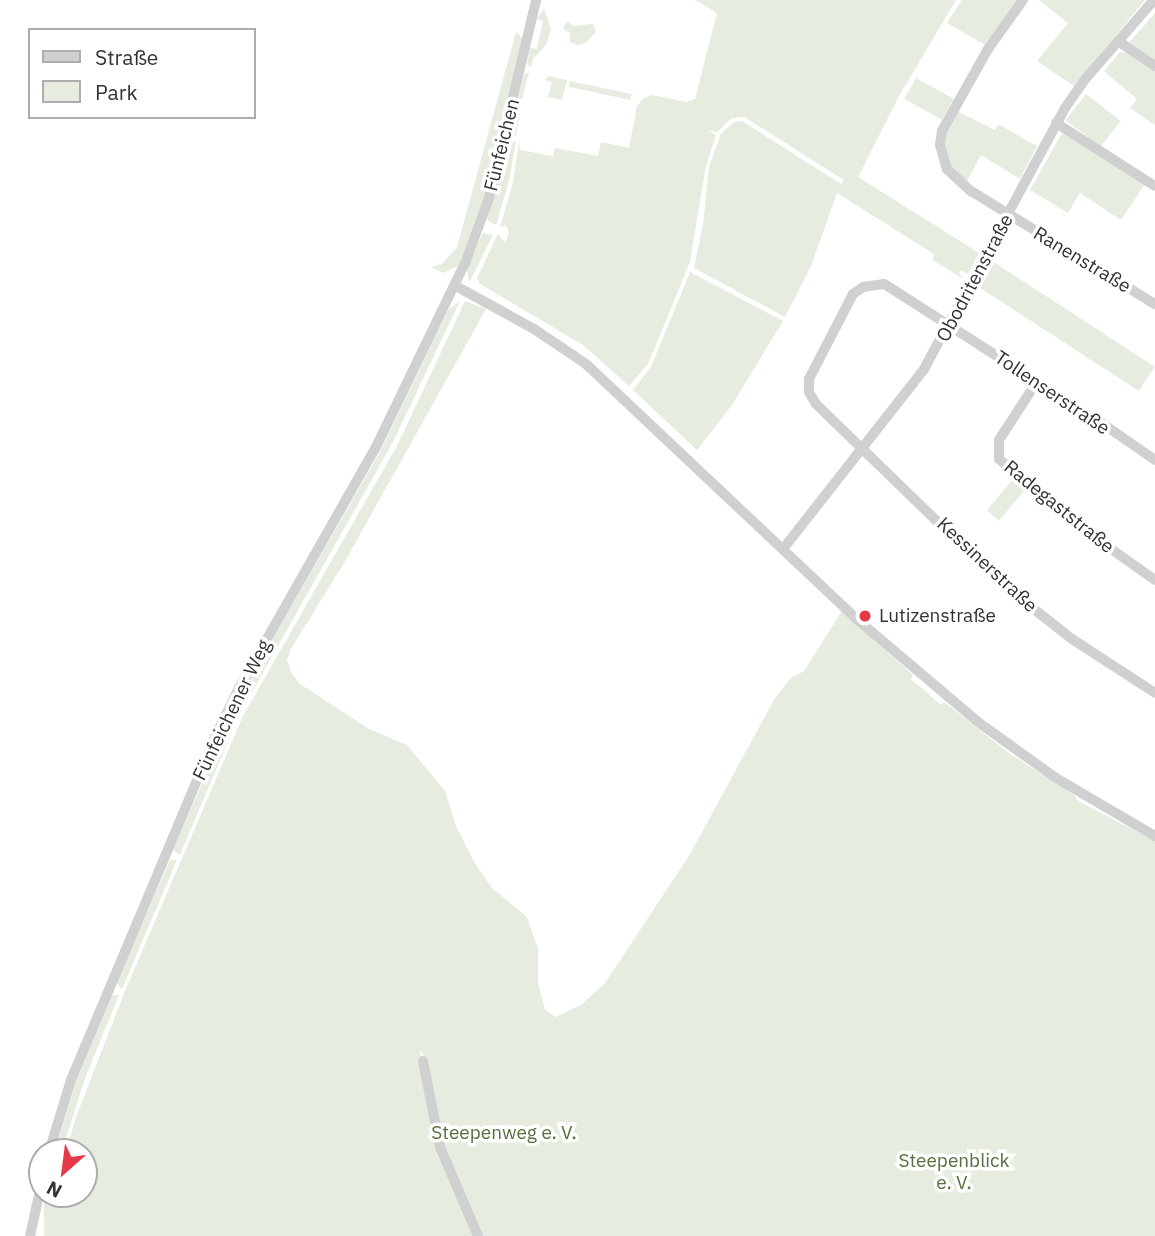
<!DOCTYPE html>
<meta charset="utf-8">
<style>
body{margin:0}
#map{position:relative;width:1155px;height:1236px;overflow:hidden;background:#fff;font-family:"IBM Plex Sans",sans-serif}
div>[style]{position:absolute}
[style*='--x']{left:calc(var(--x)*1px);top:calc(var(--y)*1px);width:calc(var(--w)*1px);rotate:calc(var(--a)*1deg)}
.green>*{inset:0;background:#e6ecdf;transform-origin:0 0}
.street>*{height:10px;margin:-5px;padding:0 5px;transform-origin:5px;border-radius:5px;background:#d0d0d0}
.dots>*{width:19px;height:19px;translate:-50% -50%;box-sizing:border-box;border:4px solid #fff;border-radius:50%}
span{translate:-50% -50%;white-space:nowrap;text-align:center;line-height:1.15;-webkit-text-stroke:7px #fff;paint-order:stroke}
.street-label{font-size:19px;color:#333}
.poi-label{font-size:19px;color:#333}
.left{translate:0 -50%;text-align:left}
.park-label{font-size:19px;color:#56703f}
.legend{position:absolute;left:28px;top:28px;width:228px;height:91px;box-sizing:border-box;background:#fff;border:2px solid #adadad;margin:0;padding:9px 12px;list-style:none;font-size:21px;color:#333}
.legend li{display:flex;align-items:center;gap:14px;height:35px}
.legend b{width:35px;border:2px solid #adadad}
.north{position:absolute;left:28px;top:1138px;width:70px;height:70px;box-sizing:border-box;background:#fff;border:2px solid #adadad;border-radius:50%;rotate:208deg;font-size:19px;font-weight:700;line-height:28px;text-align:center;color:#333}
.north::after{content:'';display:block;margin:auto;width:24px;height:32px;background:#e63946;clip-path:polygon(50% 0,100% 100%,50% 72%,0 100%)}
</style>
<div id="map">
<div class="green">
<div style="clip-path:polygon(695px 0,956px 0,899px 96px,858px 177px,979px 253px,968px 274px,961px 270px,959px 274px,965px 280px,933px 260px,934px 254px,837px 193px,811px 266px,785px 317px,694px 268px,703px 225px,709px 166px,721px 134px,734px 122px,742px 121px,841px 184px,844px 180px,744px 117px,732px 118px,717px 132px,707px 130px,716px 135px,706px 166px,690px 262px,648px 364px,629px 386px,583px 345px,480px 284px,477px 278px,498px 234px,505px 243px,509px 233px,506px 225px,500px 228px,513px 182px,519px 141px,520px 150px,553px 156px,555px 148px,598px 156px,601px 142px,629px 148px,637px 106px,643px 99px,652px 95px,686px 102px,695px 99px,717px 13px)"></div>
<div style="clip-path:polygon(962px 0,1019px 0,985px 45px,947px 23px)"></div>
<div style="clip-path:polygon(1039px 0,1145px 0,1074px 86px,1037px 61px,1068px 23px)"></div>
<div style="clip-path:polygon(544px 9px,551px 29px,546px 45px,533px 59px,531px 67px,527px 64px,530px 48px,537px 49px,543px 21px,537px 19px)"></div>
<div style="clip-path:polygon(1155px 13px,1155px 60px,1129px 43px)"></div>
<div style="clip-path:polygon(567px 21px,574px 26px,593px 24px,596px 32px,586px 43px,578px 45px,570px 42px,570px 33px,563px 29px)"></div>
<div style="clip-path:polygon(516px 32px,523px 39px,485px 196px,458px 266px,443px 273px,431px 267px,442px 264px,457px 247px)"></div>
<div style="clip-path:polygon(1120px 52px,1125px 52px,1155px 70px,1155px 125px,1130px 108px,1137px 99px,1104px 71px)"></div>
<div style="clip-path:polygon(529px 72px,522px 100px,516px 136px,510px 133px,524px 75px)"></div>
<div style="clip-path:polygon(548px 76px,567px 80px,562px 100px,548px 97px,552px 82px,545px 80px)"></div>
<div style="left:916px;top:78px;width:43px;height:24px;rotate:29deg"></div>
<div style="left:570px;top:81px;width:63px;height:6px;rotate:12deg"></div>
<div style="left:1086px;top:94px;width:44px;height:33px;rotate:38deg"></div>
<div style="clip-path:polygon(957px 111px,995px 130px,998px 124px,1037px 146px,1020px 179px,981px 155px,966px 183px,956px 175px,945px 156px,946px 134px)"></div>
<div style="clip-path:polygon(1065px 133px,1145px 184px,1121px 220px,1080px 193px,1068px 213px,1030px 190px,1061px 135px)"></div>
<div style="clip-path:polygon(516px 141px,509px 181px,496px 225px,487px 220px,507px 144px)"></div>
<div style="clip-path:polygon(483px 233px,493px 235px,469px 283px,467px 268px)"></div>
<div style="left:992px;top:261px;width:194px;height:29px;rotate:33deg"></div>
<div style="clip-path:polygon(690px 272px,783px 321px,732px 405px,697px 450px,633px 390px,651px 367px)"></div>
<div style="clip-path:polygon(460px 301px,393px 442px,240px 713px,180px 855px,173px 850px,244px 689px,380px 452px,448px 310px)"></div>
<div style="clip-path:polygon(465px 301px,486px 309px,344px 563px,292px 647px,287px 660px,291px 672px,300px 684px,369px 729px,407px 745px,445px 791px,456px 826px,474px 862px,492px 888px,527px 917px,538px 949px,538px 983px,545px 1010px,556px 1017px,582px 1004px,605px 983px,689px 856px,775px 698px,791px 678px,804px 671px,842px 611px,913px 675px,911px 679px,941px 705px,944px 702px,1010px 754px,1074px 795px,1078px 801px,1155px 841px,1155px 1236px,480px 1236px,443px 1141px,444px 1137px,441px 1137px,426px 1059px,420px 1050px,427px 1102px,476px 1236px,47px 1236px,56px 1194px,84px 1194px,84px 1152px,66px 1152px,76px 1117px,125px 991px,243px 716px,398px 444px)"></div>
<div style="left:1013px;top:479px;width:16px;height:41px;rotate:40deg"></div>
<div style="clip-path:polygon(170px 860px,177px 860px,122px 989px,116px 983px)"></div>
<div style="clip-path:polygon(112px 995px,119px 995px,84px 1081px,62px 1152px,55px 1152px,76px 1082px)"></div>
<div style="left:44px;top:1194px;width:9px;height:43px"></div>
</div>
<div class="street">
<div style="--x:1023;--y:0;--w:60;--a:125.5"></div>
<div style="--x:988;--y:49;--w:94;--a:119.3"></div>
<div style="--x:942;--y:131;--w:14;--a:98"></div>
<div style="--x:940;--y:145;--w:25;--a:74"></div>
<div style="--x:947;--y:169;--w:33;--a:43"></div>
<div style="--x:971;--y:191;--w:216;--a:31.6"></div>
<div style="--x:1118;--y:41;--w:45;--a:34"></div>
<div style="--x:1056;--y:123;--w:117;--a:32.5"></div>
<div style="--x:454;--y:285;--w:91;--a:28.8"></div>
<div style="--x:534;--y:329;--w:63;--a:33.9"></div>
<div style="--x:586;--y:364;--w:375;--a:43.3"></div>
<div style="--x:859;--y:621;--w:156;--a:40.3"></div>
<div style="--x:978;--y:722;--w:96;--a:35.7"></div>
<div style="--x:1056;--y:778;--w:115;--a:30.4"></div>
<div style="--x:1036;--y:383;--w:68;--a:123"></div>
<div style="--x:999;--y:440;--w:19;--a:90"></div>
<div style="--x:999;--y:459;--w:89;--a:40.9"></div>
<div style="--x:1066;--y:517;--w:109;--a:35.3"></div>
<div style="--x:1155;--y:460;--w:67;--a:-145.4"></div>
<div style="--x:1100;--y:422;--w:256;--a:-147.4"></div>
<div style="--x:884;--y:284;--w:21;--a:172"></div>
<div style="--x:863;--y:287;--w:12;--a:145"></div>
<div style="--x:853;--y:294;--w:96;--a:117.4"></div>
<div style="--x:809;--y:379;--w:13;--a:90"></div>
<div style="--x:809;--y:392;--w:14;--a:60"></div>
<div style="--x:816;--y:404;--w:257;--a:44.1"></div>
<div style="--x:1001;--y:583;--w:90;--a:38.3"></div>
<div style="--x:1072;--y:639;--w:99;--a:33"></div>
<div style="--x:783;--y:549;--w:229;--a:-51.9"></div>
<div style="--x:924;--y:369;--w:297;--a:-61.6"></div>
<div style="--x:1065;--y:108;--w:38;--a:-55"></div>
<div style="--x:1087;--y:77;--w:102;--a:-49"></div>
<div style="--x:423;--y:1061;--w:88;--a:78.8"></div>
<div style="--x:440;--y:1147;--w:97;--a:66.9"></div>
<div style="--x:49;--y:1152;--w:75;--a:-73"></div>
<div style="--x:71;--y:1080;--w:372;--a:-67.2"></div>
<div style="--x:215;--y:737;--w:55;--a:-63.9"></div>
<div style="--x:239;--y:688;--w:275;--a:-60.4"></div>
<div style="--x:375;--y:449;--w:207;--a:-64.2"></div>
<div style="--x:465;--y:263;--w:69;--a:-69.7"></div>
<div style="--x:489;--y:198;--w:204;--a:-76.6"></div>
<div style="--x:30;--y:1236;--w:56;--a:-77.7"></div>
</div>
<div class="dots">
<div style="left:865px;top:616px;background:#e63946"></div>
</div>
<div class="street-label">
<span style="left:502px;top:145px;rotate:-76deg">Fünfeichen</span>
<span style="left:1082px;top:260px;rotate:31deg">Ranenstraße</span>
<span style="left:975px;top:278px;rotate:-62deg">Obodritenstraße</span>
<span style="left:1052px;top:393px;rotate:34deg">Tollenserstraße</span>
<span style="left:1059px;top:507px;rotate:39deg">Radegaststraße</span>
<span style="left:987px;top:565px;rotate:43deg">Kessinerstraße</span>
<span style="left:232px;top:710px;rotate:-64deg">Fünfeichener Weg</span>
</div>
<div class="poi-label">
<span class="left" style="left:879px;top:616px">Lutizenstraße</span>
</div>
<div class="park-label">
<span style="left:504px;top:1133px">Steepenweg e. V.</span>
<span style="left:954px;top:1172px">Steepenblick<br>e. V.</span>
</div>
<ul class="legend">
<li><b style="height:9px;background:#d0d0d0"></b>Straße</li>
<li><b style="height:19px;background:#e6ecdf"></b>Park</li>
</ul>
<div class="north">N</div>
</div>
